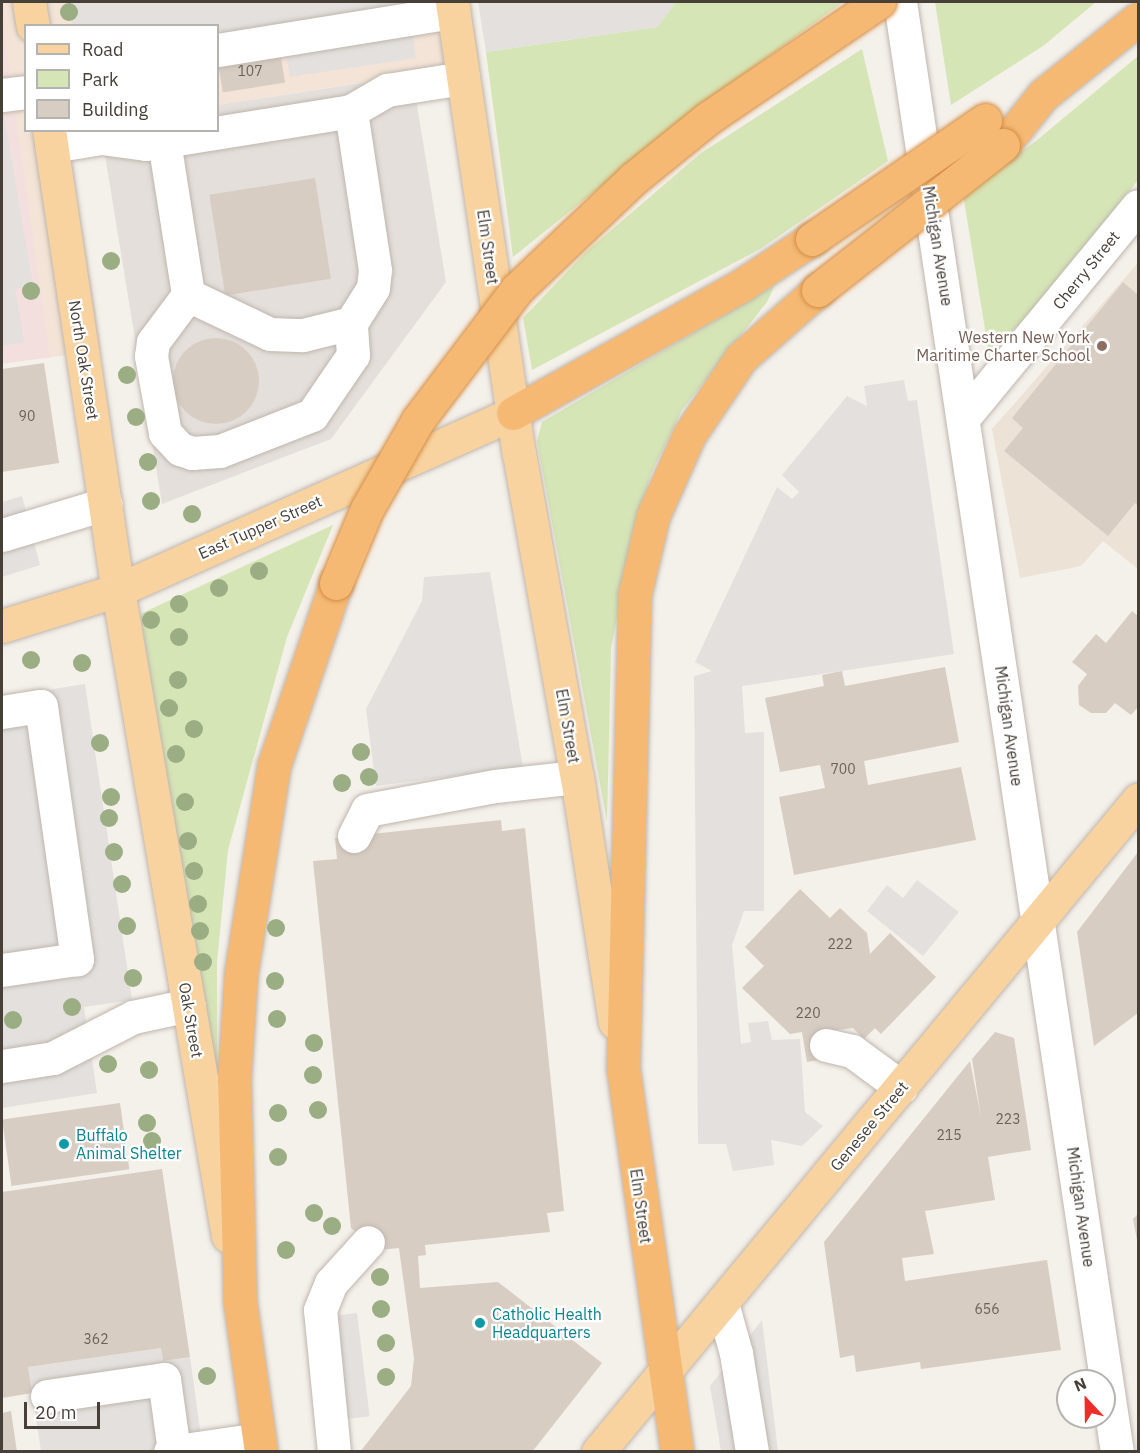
<!DOCTYPE html>
<style>
body{margin:0}
#map{position:relative;width:1140px;height:1453px;overflow:hidden;background:#f4f0ea;font-family:"IBM Plex Sans",sans-serif}
div>[style]{position:absolute}
[style*='--x']{left:calc(var(--x)*1px);top:calc(var(--y)*1px);width:calc(var(--w)*1px);rotate:calc(var(--a)*1deg)}
.commercial>*{inset:0;background:#f4e4d7}
.industrial>*{inset:0;background:#e4dfdb}
.education>*{inset:0;background:#ece2d5}
.medical>*{inset:0;background:#f3dfde}
.green>*{inset:0;background:#d6e5b6}
.parking>*{inset:0;background:#e3e0de;transform-origin:0 0}
.building>*{inset:0;background:#d8cdc3;transform-origin:0 0}
.round{border-radius:50%}
.roads{filter:drop-shadow(0 0 2px #bfb6ad) drop-shadow(0 0 2px #bfb6ad)}
.minor>*{height:33px;margin:-16.5px;padding:0 16.5px;transform-origin:16.5px;border-radius:16.5px;background:#fff}
.major>*{height:33px;margin:-16.5px;padding:0 16.5px;transform-origin:16.5px;border-radius:16.5px;background:#f8d39f}
.highway>*{height:33px;margin:-16.5px;padding:0 16.5px;transform-origin:16.5px;border-radius:16.5px;background:#f5b974}
.bridges{filter:drop-shadow(0 0 2px #d48d44) drop-shadow(0 0 2px #d48d44)}
.highway-bridge>*{height:33px;margin:-16.5px;padding:0 16.5px;transform-origin:16.5px;border-radius:16.5px;background:#f5b974}
.trees>*{width:18px;height:18px;margin:-9px;border-radius:50%;background:#9bad83}
.dots>*{width:16px;height:16px;translate:-50% -50%;box-sizing:border-box;border:3px solid #fff;border-radius:50%}
span{translate:-50% -50%;white-space:nowrap;text-align:center;line-height:1.15;-webkit-text-stroke:4.5px #fff;paint-order:stroke}
.number-label{font-size:14px;color:#6b635b}
.number-label span{-webkit-text-stroke-width:0}
.street-label{font-size:16px;color:#474038}
.education-label{font-size:16px;color:#785e54}
.right{translate:-100% -50%;text-align:right}
.culture-label{font-size:16px;color:#0d838f}
.left{translate:0 -50%;text-align:left}
.frame{position:absolute;inset:0;border:3px solid #474038;pointer-events:none}
.legend{position:absolute;left:24px;top:24px;width:195px;height:108px;box-sizing:border-box;background:#fff;border:2px solid #b5b3af;margin:0;padding:8px 10px;list-style:none;font-size:18px;color:#474038}
.legend li{display:flex;align-items:center;gap:12px;height:30px}
.legend b{width:30px;border:2px solid #b5b3af}
.north{position:absolute;left:1056px;top:1369px;width:60px;height:60px;box-sizing:border-box;background:#fff;border:2px solid #b5b3af;border-radius:50%;rotate:338deg;font-size:16px;font-weight:700;line-height:24px;text-align:center;color:#474038}
.north::after{content:'';display:block;margin:auto;width:21px;height:27px;background:#ec2d29;clip-path:polygon(50% 0,100% 100%,50% 72%,0 100%)}
.scale{position:absolute;left:24px;top:1402px;width:76px;height:27px;box-sizing:border-box;border:3px solid #474038;border-top:0;padding-left:8px;font-size:18px;line-height:21px;white-space:nowrap;color:#474038;-webkit-text-stroke:4px #fff;paint-order:stroke}
</style>
<div id="map">
<div class="commercial">
<div style="clip-path:polygon(2px 2px,470px 2px,480px 64px,218px 105px,218px 26px,26px 26px,26px 130px,66px 131px,102px 350px,2px 364px)"></div>
</div>
<div class="industrial">
<div style="clip-path:polygon(412px 75px,446px 282px,331px 439px,162px 504px,101px 131px,218px 130px,218px 105px)"></div>
</div>
<div class="education">
<div style="clip-path:polygon(1138px 263px,1138px 569px,1103px 541px,1081px 566px,1020px 578px,992px 429px)"></div>
</div>
<div class="medical">
<div style="clip-path:polygon(2px 18px,50px 357px,2px 363px)"></div>
</div>
<div class="green">
<div style="clip-path:polygon(676px 2px,843px 2px,706px 102px,513px 257px,486px 52px,657px 27px)"></div>
<div style="clip-path:polygon(935px 2px,1096px 2px,1043px 46px,951px 105px)"></div>
<div style="clip-path:polygon(862px 49px,888px 161px,760px 249px,532px 370px,523px 318px,587px 251px,701px 153px)"></div>
<div style="clip-path:polygon(1138px 56px,1138px 180px,1044px 299px,989px 354px,963px 194px,1036px 141px)"></div>
<div style="clip-path:polygon(775px 285px,767px 302px,682px 410px,651px 474px,635px 528px,611px 648px,607px 822px,537px 441px,542px 422px)"></div>
<div style="clip-path:polygon(333px 525px,287px 637px,228px 850px,217px 962px,217px 1080px,140px 614px)"></div>
</div>
<div class="parking">
<div style="clip-path:polygon(69px 2px,408px 2px,416px 58px,290px 77px,284px 41px,218px 51px,218px 26px,72px 25px)"></div>
<div style="clip-path:polygon(478px 2px,676px 2px,657px 27px,486px 52px)"></div>
<div style="clip-path:polygon(2px 102px,33px 286px,15px 289px,24px 342px,2px 346px)"></div>
<div style="clip-path:polygon(904px 380px,908px 401px,917px 400px,954px 654px,742px 686px,745px 733px,764px 732px,764px 911px,744px 911px,732px 945px,741px 1044px,751px 1042px,748px 1023px,768px 1021px,772px 1040px,800px 1039px,805px 1112px,823px 1126px,802px 1146px,771px 1140px,774px 1165px,733px 1171px,726px 1144px,698px 1144px,694px 676px,712px 671px,695px 662px,777px 487px,792px 499px,799px 492px,782px 475px,847px 396px,867px 406px,864px 386px)"></div>
<div style="clip-path:polygon(22px 496px,40px 565px,2px 577px,2px 502px)"></div>
<div style="clip-path:polygon(490px 572px,523px 767px,376px 786px,366px 709px,422px 601px,424px 577px)"></div>
<div style="clip-path:polygon(85px 684px,132px 1000px,84px 1007px,97px 1093px,2px 1108px,2px 697px)"></div>
<div style="clip-path:polygon(917px 880px,959px 912px,923px 956px,867px 911px,887px 885px,903px 898px)"></div>
<div style="left:357px;top:1313px;width:104px;height:52px;rotate:83deg"></div>
<div style="clip-path:polygon(762px 1320px,778px 1451px,721px 1451px,710px 1386px)"></div>
<div style="clip-path:polygon(161px 1348px,163px 1361px,190px 1357px,203px 1451px,41px 1451px,28px 1367px)"></div>
</div>
<div class="building">
<div style="left:280px;top:51px;width:32px;height:63px;rotate:81deg"></div>
<div style="left:315px;top:178px;width:102px;height:107px;rotate:81deg"></div>
<div style="clip-path:polygon(1123px 282px,1138px 295px,1138px 506px,1135px 503px,1108px 536px,1004px 451px,1023px 428px,1012px 418px)"></div>
<div class="round" style="left:173px;top:338px;width:86px;height:86px"></div>
<div style="clip-path:polygon(44px 363px,59px 463px,2px 472px,2px 369px)"></div>
<div style="clip-path:polygon(1132px 611px,1138px 616px,1138px 707px,1131px 715px,1115px 703px,1106px 713px,1091px 713px,1079px 705px,1078px 686px,1087px 674px,1072px 662px,1096px 634px,1106px 643px)"></div>
<div style="clip-path:polygon(945px 667px,959px 742px,864px 761px,868px 785px,961px 767px,976px 840px,794px 875px,779px 797px,825px 788px,820px 765px,780px 772px,765px 698px,824px 686px,822px 675px,842px 671px,845px 686px)"></div>
<div style="clip-path:polygon(501px 820px,502px 831px,525px 828px,564px 1211px,547px 1213px,550px 1232px,425px 1245px,426px 1255px,418px 1256px,420px 1288px,498px 1282px,602px 1363px,532px 1452px,360px 1452px,411px 1386px,414px 1358px,399px 1248px,379px 1250px,351px 1228px,313px 861px,337px 859px,335px 838px)"></div>
<div style="clip-path:polygon(1138px 852px,1138px 1013px,1094px 1046px,1077px 932px)"></div>
<div style="clip-path:polygon(800px 889px,830px 918px,840px 908px,867px 933px,870px 954px,890px 933px,936px 977px,881px 1034px,875px 1028px,864px 1039px,853px 1028px,822px 1032px,826px 1059px,807px 1062px,802px 1032px,790px 1034px,742px 988px,764px 966px,745px 947px)"></div>
<div style="clip-path:polygon(995px 1032px,1014px 1038px,1031px 1150px,988px 1157px,995px 1200px,925px 1211px,934px 1254px,902px 1258px,905px 1281px,1047px 1260px,1061px 1350px,921px 1369px,920px 1362px,856px 1372px,854px 1355px,840px 1358px,824px 1242px,970px 1061px,981px 1117px,972px 1059px)"></div>
<div style="left:120px;top:1103px;width:67px;height:119px;rotate:82deg"></div>
<div style="clip-path:polygon(162px 1169px,190px 1357px,163px 1361px,161px 1348px,28px 1367px,32px 1393px,2px 1398px,2px 1192px)"></div>
<div style="clip-path:polygon(1138px 1214px,1138px 1240px,1137px 1240px,1133px 1219px)"></div>
<div style="clip-path:polygon(11px 1411px,17px 1452px,2px 1452px,2px 1413px)"></div>
</div>
<div class="roads">
<div class="minor">
<div style="--x:900;--y:2;--w:1466;--a:81.49"></div>
<div style="--x:218;--y:50;--w:238;--a:-9.2"></div>
<div style="--x:2;--y:95;--w:24;--a:-7"></div>
<div style="--x:164;--y:141;--w:156;--a:81.1"></div>
<div style="--x:188;--y:295;--w:91;--a:25.4"></div>
<div style="--x:270;--y:334;--w:33;--a:2"></div>
<div style="--x:303;--y:335;--w:49;--a:-14"></div>
<div style="--x:351;--y:323;--w:41;--a:-57.8"></div>
<div style="--x:373;--y:288;--w:18;--a:-84"></div>
<div style="--x:375;--y:270;--w:161;--a:-98.6"></div>
<div style="--x:52;--y:146;--w:50;--a:-9.3"></div>
<div style="--x:101;--y:138;--w:45;--a:7.6"></div>
<div style="--x:146;--y:144;--w:208;--a:-9.1"></div>
<div style="--x:351;--y:111;--w:42;--a:-30.3"></div>
<div style="--x:387;--y:90;--w:77;--a:-9"></div>
<div style="--x:188;--y:295;--w:59;--a:126.7"></div>
<div style="--x:153;--y:342;--w:14;--a:98"></div>
<div style="--x:151;--y:356;--w:78;--a:79.7"></div>
<div style="--x:165;--y:433;--w:22;--a:47"></div>
<div style="--x:180;--y:449;--w:13;--a:18"></div>
<div style="--x:192;--y:453;--w:28;--a:-4"></div>
<div style="--x:220;--y:451;--w:99;--a:-21.4"></div>
<div style="--x:312;--y:415;--w:73;--a:-55.7"></div>
<div style="--x:353;--y:355;--w:32;--a:-94"></div>
<div style="--x:964;--y:417;--w:273;--a:-50.5"></div>
<div style="--x:2;--y:535;--w:108;--a:-16.8"></div>
<div style="--x:2;--y:712;--w:39;--a:-9"></div>
<div style="--x:41;--y:706;--w:256;--a:81.9"></div>
<div style="--x:77;--y:959;--w:76;--a:171.7"></div>
<div style="--x:354;--y:836;--w:29;--a:-63"></div>
<div style="--x:367;--y:810;--w:130;--a:-10.6"></div>
<div style="--x:495;--y:786;--w:82;--a:-6.3"></div>
<div style="--x:826;--y:1045;--w:27;--a:13"></div>
<div style="--x:852;--y:1051;--w:61;--a:36.3"></div>
<div style="--x:2;--y:1066;--w:52;--a:-8.9"></div>
<div style="--x:53;--y:1058;--w:90;--a:-27.1"></div>
<div style="--x:133;--y:1017;--w:57;--a:-12.1"></div>
<div style="--x:722;--y:1303;--w:52;--a:74.4"></div>
<div style="--x:736;--y:1353;--w:100;--a:80.8"></div>
<div style="--x:47;--y:1396;--w:118;--a:-8.3"></div>
<div style="--x:164;--y:1379;--w:73;--a:82.1"></div>
<div style="--x:170;--y:1452;--w:90;--a:-8.3"></div>
<div style="--x:334;--y:1452;--w:143;--a:-95.6"></div>
<div style="--x:320;--y:1310;--w:29;--a:-68"></div>
<div style="--x:331;--y:1283;--w:55;--a:-47.9"></div>
</div>
<div class="major">
<div style="--x:29;--y:2;--w:24;--a:81"></div>
<div style="--x:452;--y:2;--w:456;--a:81.6"></div>
<div style="--x:519;--y:453;--w:329;--a:79.9"></div>
<div style="--x:577;--y:777;--w:248;--a:81.2"></div>
<div style="--x:49;--y:130;--w:465;--a:81.5"></div>
<div style="--x:118;--y:590;--w:655;--a:80.34"></div>
<div style="--x:2;--y:626;--w:121;--a:-17.2"></div>
<div style="--x:118;--y:590;--w:433;--a:-24.1"></div>
<div style="--x:598;--y:1452;--w:847;--a:-50.37"></div>
</div>
<div class="highway">
<div style="--x:1003;--y:145;--w:64;--a:-51.3"></div>
<div style="--x:1043;--y:95;--w:122;--a:-38.7"></div>
<div style="--x:513;--y:413;--w:262;--a:-29.2"></div>
<div style="--x:742;--y:285;--w:84;--a:-33.3"></div>
<div style="--x:261;--y:1452;--w:150;--a:-98"></div>
<div style="--x:240;--y:1303;--w:223;--a:-91.5"></div>
<div style="--x:234;--y:1080;--w:107;--a:-86.3"></div>
<div style="--x:241;--y:973;--w:211;--a:-81"></div>
<div style="--x:274;--y:765;--w:192;--a:-71.2"></div>
<div style="--x:677;--y:1452;--w:387;--a:-98"></div>
<div style="--x:623;--y:1069;--w:476;--a:-88.6"></div>
<div style="--x:635;--y:593;--w:79;--a:-76.8"></div>
<div style="--x:653;--y:516;--w:89;--a:-66"></div>
<div style="--x:689;--y:435;--w:93;--a:-56"></div>
<div style="--x:741;--y:358;--w:103;--a:-41.4"></div>
</div>
</div>
<div class="bridges">
<div class="highway-bridge">
<div style="--x:812;--y:239;--w:210;--a:-34.5"></div>
<div style="--x:818;--y:290;--w:235;--a:-38.1"></div>
<div style="--x:336;--y:583;--w:80;--a:-67.3"></div>
<div style="--x:367;--y:509;--w:103;--a:-60.2"></div>
<div style="--x:418;--y:420;--w:164;--a:-52.9"></div>
<div style="--x:517;--y:289;--w:161;--a:-43.5"></div>
<div style="--x:634;--y:178;--w:95;--a:-39"></div>
<div style="--x:708;--y:118;--w:207;--a:-34.2"></div>
</div>
</div>
<div class="trees">
<div style="left:69px;top:12px"></div>
<div style="left:111px;top:261px"></div>
<div style="left:31px;top:291px"></div>
<div style="left:127px;top:375px"></div>
<div style="left:136px;top:417px"></div>
<div style="left:148px;top:462px"></div>
<div style="left:151px;top:501px"></div>
<div style="left:192px;top:514px"></div>
<div style="left:259px;top:571px"></div>
<div style="left:219px;top:588px"></div>
<div style="left:179px;top:604px"></div>
<div style="left:151px;top:620px"></div>
<div style="left:179px;top:637px"></div>
<div style="left:31px;top:660px"></div>
<div style="left:82px;top:663px"></div>
<div style="left:178px;top:680px"></div>
<div style="left:169px;top:708px"></div>
<div style="left:194px;top:729px"></div>
<div style="left:100px;top:743px"></div>
<div style="left:361px;top:752px"></div>
<div style="left:176px;top:754px"></div>
<div style="left:369px;top:777px"></div>
<div style="left:342px;top:783px"></div>
<div style="left:111px;top:797px"></div>
<div style="left:185px;top:802px"></div>
<div style="left:109px;top:818px"></div>
<div style="left:188px;top:841px"></div>
<div style="left:114px;top:852px"></div>
<div style="left:194px;top:871px"></div>
<div style="left:122px;top:884px"></div>
<div style="left:198px;top:904px"></div>
<div style="left:127px;top:926px"></div>
<div style="left:276px;top:928px"></div>
<div style="left:200px;top:931px"></div>
<div style="left:203px;top:962px"></div>
<div style="left:133px;top:978px"></div>
<div style="left:275px;top:981px"></div>
<div style="left:72px;top:1007px"></div>
<div style="left:277px;top:1019px"></div>
<div style="left:13px;top:1020px"></div>
<div style="left:314px;top:1043px"></div>
<div style="left:108px;top:1064px"></div>
<div style="left:149px;top:1070px"></div>
<div style="left:313px;top:1075px"></div>
<div style="left:318px;top:1110px"></div>
<div style="left:278px;top:1113px"></div>
<div style="left:147px;top:1123px"></div>
<div style="left:152px;top:1141px"></div>
<div style="left:278px;top:1157px"></div>
<div style="left:314px;top:1213px"></div>
<div style="left:332px;top:1226px"></div>
<div style="left:286px;top:1250px"></div>
<div style="left:380px;top:1277px"></div>
<div style="left:381px;top:1309px"></div>
<div style="left:386px;top:1343px"></div>
<div style="left:207px;top:1376px"></div>
<div style="left:386px;top:1377px"></div>
</div>
<div class="dots">
<div style="left:1102px;top:346px;background:#8d6e63"></div>
<div style="left:64px;top:1144px;background:#0f9aa8"></div>
<div style="left:480px;top:1323px;background:#0f9aa8"></div>
</div>
<div class="number-label">
<span style="left:250px;top:71px">107</span>
<span style="left:27px;top:416px">90</span>
<span style="left:843px;top:769px">700</span>
<span style="left:840px;top:944px">222</span>
<span style="left:808px;top:1013px">220</span>
<span style="left:1008px;top:1119px">223</span>
<span style="left:949px;top:1135px">215</span>
<span style="left:987px;top:1309px">656</span>
<span style="left:96px;top:1339px">362</span>
</div>
<div class="street-label">
<span style="left:938px;top:246px;rotate:81deg">Michigan Avenue</span>
<span style="left:488px;top:247px;rotate:82deg">Elm Street</span>
<span style="left:1086px;top:270px;rotate:-51deg">Cherry Street</span>
<span style="left:84px;top:360px;rotate:81deg">North Oak Street</span>
<span style="left:260px;top:527px;rotate:-24deg">East Tupper Street</span>
<span style="left:568px;top:726px;rotate:80deg">Elm Street</span>
<span style="left:1009px;top:726px;rotate:82deg">Michigan Avenue</span>
<span style="left:191px;top:1020px;rotate:80deg">Oak Street</span>
<span style="left:869px;top:1126px;rotate:-50deg">Genesee Street</span>
<span style="left:641px;top:1206px;rotate:82deg">Elm Street</span>
<span style="left:1081px;top:1207px;rotate:82deg">Michigan Avenue</span>
</div>
<div class="education-label">
<span class="right" style="left:1090px;top:346px">Western New York<br>Maritime Charter School</span>
</div>
<div class="culture-label">
<span class="left" style="left:76px;top:1144px">Buffalo<br>Animal Shelter</span>
<span class="left" style="left:492px;top:1323px">Catholic Health<br>Headquarters</span>
</div>
<div class="frame"></div>
<ul class="legend">
<li><b style="height:8px;background:#f8d39f"></b>Road</li>
<li><b style="height:16px;background:#d6e5b6"></b>Park</li>
<li><b style="height:16px;background:#d8cdc3"></b>Building</li>
</ul>
<div class="north">N</div>
<div class="scale">20 m</div>
</div>
